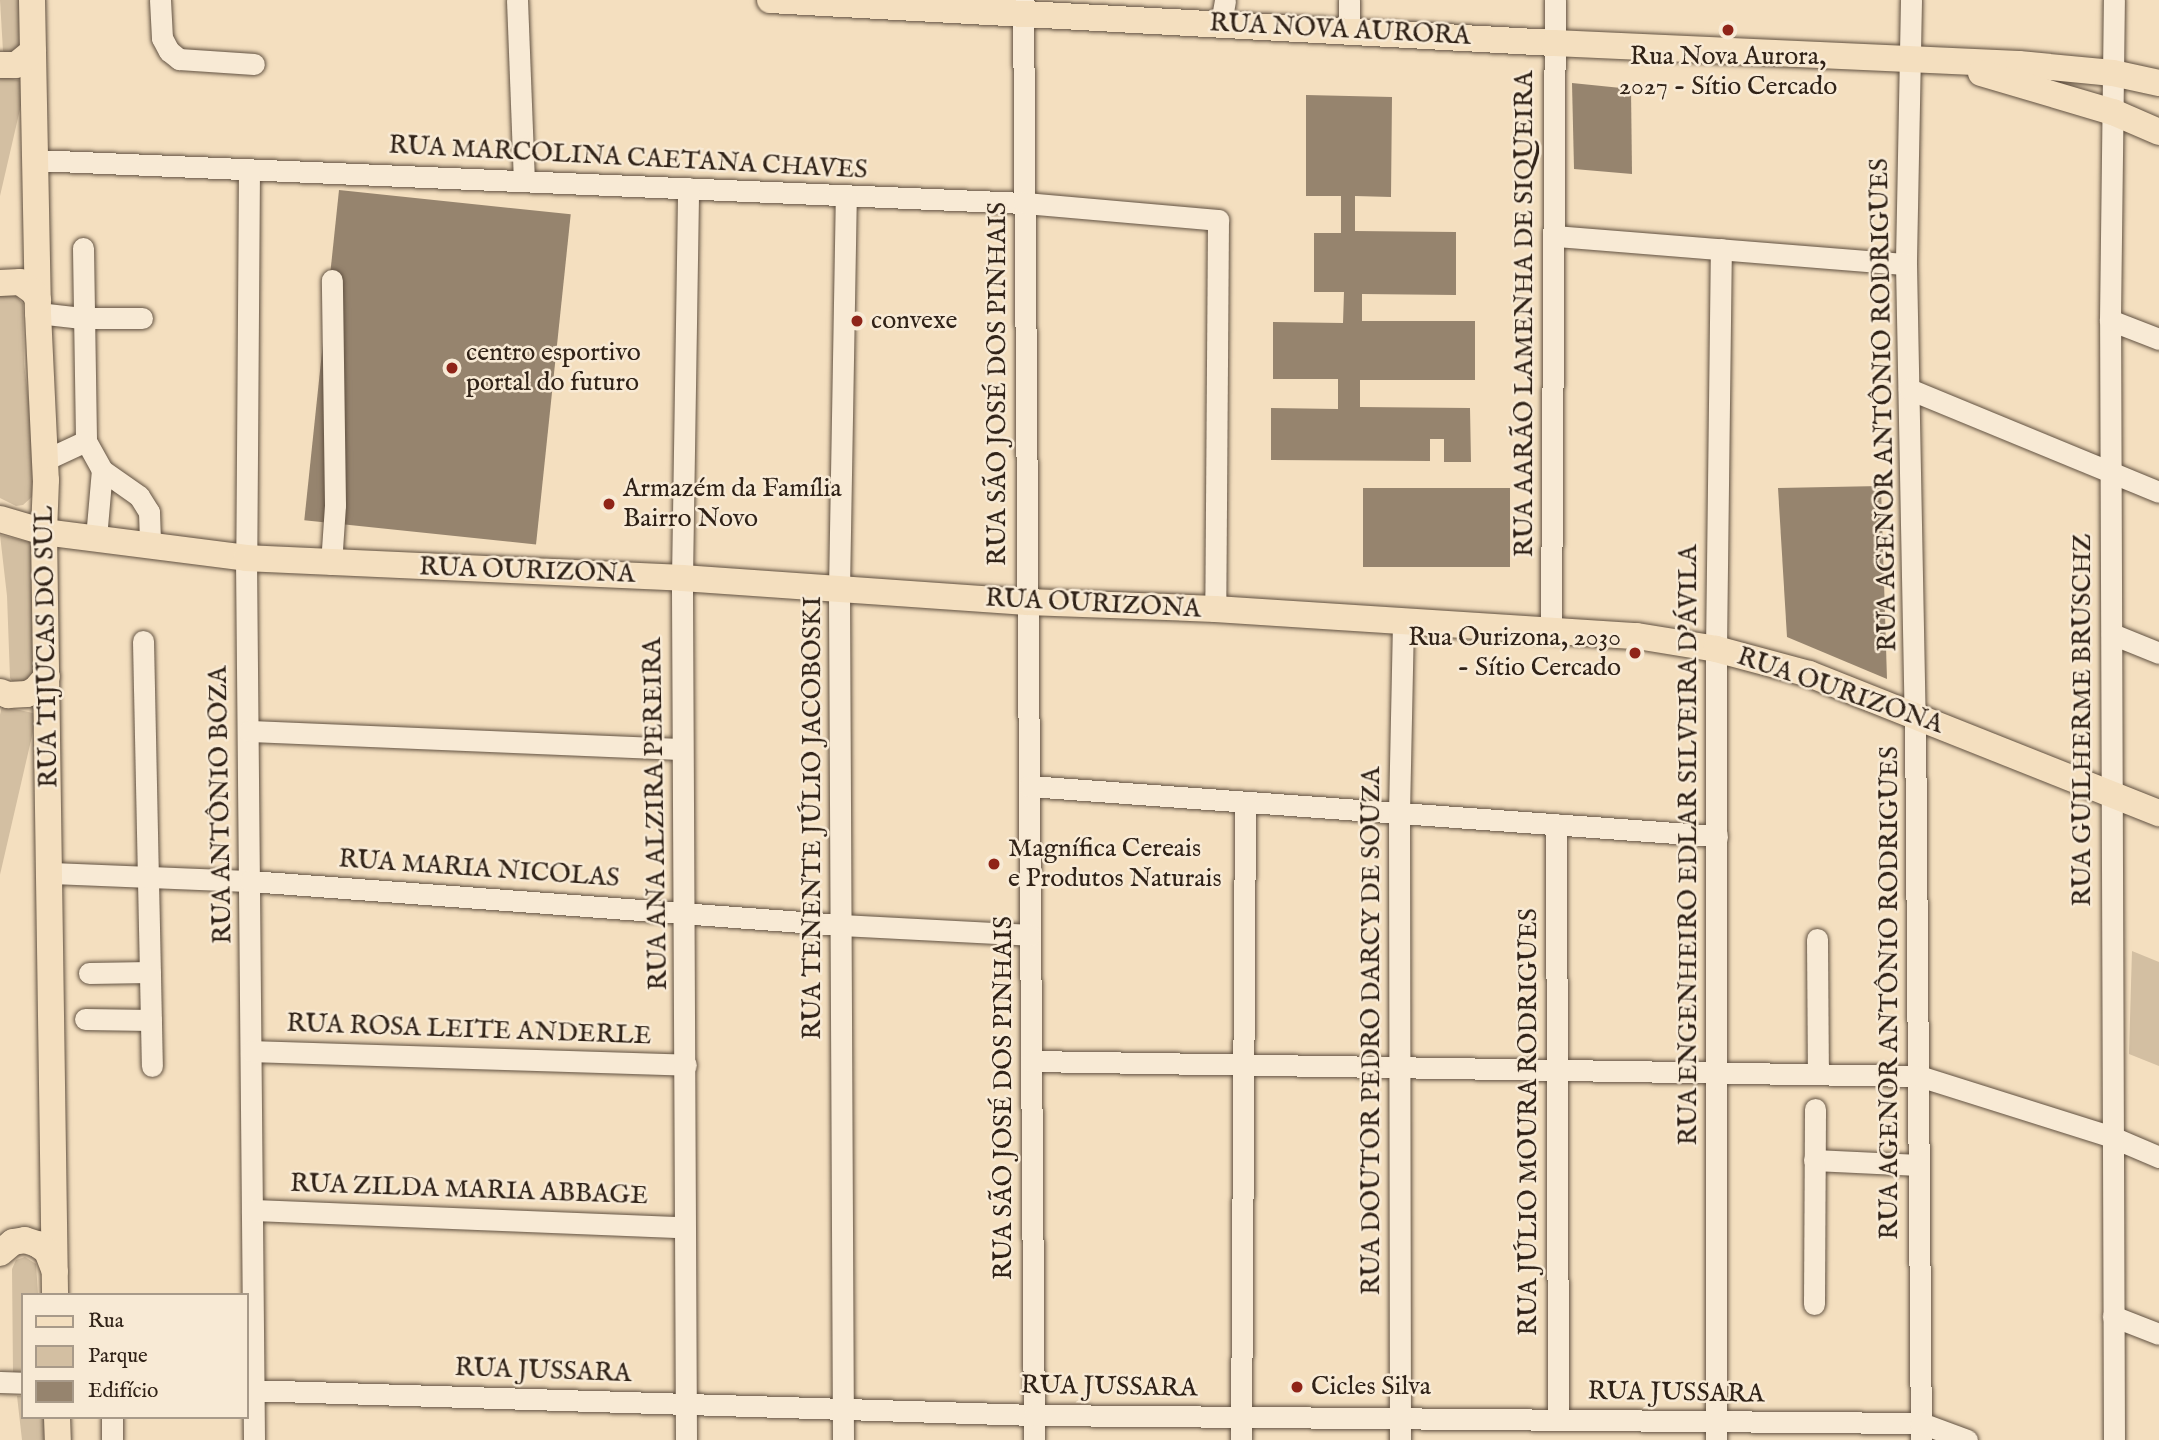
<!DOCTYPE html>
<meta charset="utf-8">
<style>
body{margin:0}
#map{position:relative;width:2159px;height:1440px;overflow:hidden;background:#f4dfbf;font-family:"IM FELL English",serif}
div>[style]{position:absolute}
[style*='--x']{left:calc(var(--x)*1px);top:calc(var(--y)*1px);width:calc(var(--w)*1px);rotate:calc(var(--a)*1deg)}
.green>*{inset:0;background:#d3bfa2;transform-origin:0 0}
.building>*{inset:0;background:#96846e;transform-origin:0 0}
.roads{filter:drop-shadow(0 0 2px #615141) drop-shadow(0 0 2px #615141)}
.minor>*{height:21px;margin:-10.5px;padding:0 10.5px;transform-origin:10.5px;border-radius:10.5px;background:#f8ead5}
.major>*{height:26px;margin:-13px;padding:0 13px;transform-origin:13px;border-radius:13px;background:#f4dfbf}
.dots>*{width:19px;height:19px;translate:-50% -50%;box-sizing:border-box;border:4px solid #f8ead5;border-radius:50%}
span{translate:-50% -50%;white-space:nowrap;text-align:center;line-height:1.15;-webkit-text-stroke:5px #f8ead5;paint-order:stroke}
.street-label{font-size:26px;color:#302217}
.poi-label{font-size:26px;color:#302217}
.left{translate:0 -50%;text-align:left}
.right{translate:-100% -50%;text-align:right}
.legend{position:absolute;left:21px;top:1293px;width:228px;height:126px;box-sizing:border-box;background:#f8ead5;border:2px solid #a89a89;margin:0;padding:9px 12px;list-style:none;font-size:21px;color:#302217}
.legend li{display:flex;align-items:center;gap:14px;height:35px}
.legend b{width:35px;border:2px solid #a89a89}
</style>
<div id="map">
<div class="green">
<div style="clip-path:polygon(0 0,25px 0,26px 50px,8px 55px,3px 51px)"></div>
<div style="left:0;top:76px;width:27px;height:193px;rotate:13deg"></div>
<div style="clip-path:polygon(14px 293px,23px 304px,24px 364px,33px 435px,34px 495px,23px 505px,16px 506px,0 498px,0 296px)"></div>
<div style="clip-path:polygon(0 535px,34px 543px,34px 681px,13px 682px,10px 678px,7px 596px)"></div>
<div style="left:2px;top:706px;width:36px;height:523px;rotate:13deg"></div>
<div style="clip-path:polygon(2132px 951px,2159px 962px,2159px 1066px,2129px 1054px)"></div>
<div style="clip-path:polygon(25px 1257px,36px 1264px,38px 1295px,23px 1295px,23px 1375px,13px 1372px,12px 1269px,16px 1260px)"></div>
<div style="clip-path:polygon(17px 1396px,23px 1396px,23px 1417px,50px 1417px,51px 1440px,22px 1440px)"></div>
</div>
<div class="building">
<div style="clip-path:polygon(1572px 83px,1631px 89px,1632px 174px,1574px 169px)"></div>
<div style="clip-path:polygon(1306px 95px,1392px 97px,1391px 197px,1355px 196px,1355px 231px,1456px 232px,1456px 295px,1362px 294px,1362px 321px,1475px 321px,1475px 380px,1360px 380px,1360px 407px,1470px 408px,1471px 462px,1444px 462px,1444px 439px,1430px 439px,1430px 461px,1271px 460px,1271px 408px,1338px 409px,1338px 379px,1273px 379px,1273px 322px,1343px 323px,1344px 292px,1314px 292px,1314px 233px,1341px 233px,1341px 196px,1306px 196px)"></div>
<div style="left:339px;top:190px;width:233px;height:332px;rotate:6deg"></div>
<div style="clip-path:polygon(1881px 486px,1887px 679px,1787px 637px,1778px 488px)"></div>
<div style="left:1363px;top:488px;width:147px;height:79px"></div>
</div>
<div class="roads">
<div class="minor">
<div style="--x:160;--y:0;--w:38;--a:87"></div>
<div style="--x:162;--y:38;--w:15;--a:62"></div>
<div style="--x:169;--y:51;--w:13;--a:39"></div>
<div style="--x:179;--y:59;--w:75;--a:3.8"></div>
<div style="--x:517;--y:0;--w:181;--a:87.8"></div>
<div style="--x:1023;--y:0;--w:1440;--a:89.56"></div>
<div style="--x:1911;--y:0;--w:264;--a:91.1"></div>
<div style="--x:1906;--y:264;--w:451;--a:88.9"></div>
<div style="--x:1915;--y:715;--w:725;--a:89.53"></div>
<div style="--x:1221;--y:23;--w:23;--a:-80"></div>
<div style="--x:1349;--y:31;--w:31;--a:-90"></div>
<div style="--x:35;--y:160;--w:990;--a:2.49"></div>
<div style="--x:1024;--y:203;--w:195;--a:5"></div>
<div style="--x:1218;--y:220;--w:389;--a:90.4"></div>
<div style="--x:249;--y:169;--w:389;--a:90.4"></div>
<div style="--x:246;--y:558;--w:882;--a:89.48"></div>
<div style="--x:1555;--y:236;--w:352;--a:4.6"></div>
<div style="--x:83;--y:248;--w:193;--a:89.1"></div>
<div style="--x:86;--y:441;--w:33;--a:61"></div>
<div style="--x:102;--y:470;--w:45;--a:35.1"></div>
<div style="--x:139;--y:496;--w:19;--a:58"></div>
<div style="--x:149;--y:512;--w:33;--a:88"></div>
<div style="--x:38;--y:313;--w:44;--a:6.5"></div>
<div style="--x:82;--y:318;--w:60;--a:0"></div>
<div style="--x:2110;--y:320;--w:53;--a:21.2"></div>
<div style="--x:1909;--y:389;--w:270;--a:22.4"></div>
<div style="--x:45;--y:460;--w:45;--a:-24.9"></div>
<div style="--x:96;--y:538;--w:68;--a:-85"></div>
<div style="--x:331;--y:564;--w:59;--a:-86.1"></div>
<div style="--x:335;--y:505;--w:225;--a:-90.8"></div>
<div style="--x:1551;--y:629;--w:629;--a:-89.64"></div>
<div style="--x:2112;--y:634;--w:51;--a:22"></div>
<div style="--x:143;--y:641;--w:425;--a:88.8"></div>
<div style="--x:249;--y:731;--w:433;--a:2.4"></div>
<div style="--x:1029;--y:786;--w:690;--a:4.16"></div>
<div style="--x:1556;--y:824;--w:595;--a:89.81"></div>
<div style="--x:50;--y:873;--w:200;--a:2.3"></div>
<div style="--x:250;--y:881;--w:594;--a:4.25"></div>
<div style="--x:842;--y:925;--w:188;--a:3"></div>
<div style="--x:1817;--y:939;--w:135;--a:89.6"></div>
<div style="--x:89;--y:973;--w:61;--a:-0.9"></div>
<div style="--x:85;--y:1019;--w:66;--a:0.9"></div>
<div style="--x:251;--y:1051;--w:435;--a:1.8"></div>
<div style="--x:1031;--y:1061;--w:888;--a:0.97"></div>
<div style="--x:1919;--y:1076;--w:202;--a:17.5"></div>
<div style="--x:2112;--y:1137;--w:51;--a:23.1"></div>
<div style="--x:1814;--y:1160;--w:105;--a:2.7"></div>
<div style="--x:252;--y:1210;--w:432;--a:2.3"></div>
<div style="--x:1814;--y:1304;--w:195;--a:-89.7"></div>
<div style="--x:2113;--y:1316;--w:49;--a:21.4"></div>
<div style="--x:0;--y:1382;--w:23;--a:2"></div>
<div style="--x:247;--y:1390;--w:787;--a:1.82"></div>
<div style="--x:1034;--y:1415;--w:887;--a:0.52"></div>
<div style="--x:1921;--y:1423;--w:49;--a:20.3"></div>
<div style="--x:112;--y:1417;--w:23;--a:90"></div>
<div style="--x:686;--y:1440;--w:862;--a:-90.27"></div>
<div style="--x:682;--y:578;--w:390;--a:-89.1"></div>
<div style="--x:843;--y:1440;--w:851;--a:-90.27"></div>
<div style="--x:839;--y:589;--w:394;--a:-89"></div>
<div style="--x:1241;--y:1440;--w:638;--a:-89.64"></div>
<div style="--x:1400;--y:1440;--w:627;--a:-90.09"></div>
<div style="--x:1399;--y:813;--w:191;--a:-88.8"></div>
<div style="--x:1716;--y:1440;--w:791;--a:-90"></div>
<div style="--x:1716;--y:649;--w:400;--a:-89.3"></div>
<div style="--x:2114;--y:1440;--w:1120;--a:-90.2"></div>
<div style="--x:2110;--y:320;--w:320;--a:-89.3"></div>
</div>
<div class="major">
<div style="--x:32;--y:0;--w:313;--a:88.9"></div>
<div style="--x:38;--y:313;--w:167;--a:87.3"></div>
<div style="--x:46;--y:480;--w:52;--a:92.2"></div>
<div style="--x:44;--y:532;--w:763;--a:89.17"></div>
<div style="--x:770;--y:0;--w:785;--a:3.14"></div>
<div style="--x:1554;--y:43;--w:465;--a:2.6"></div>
<div style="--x:2019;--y:64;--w:94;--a:5.5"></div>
<div style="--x:2113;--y:73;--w:47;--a:12.3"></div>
<div style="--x:0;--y:65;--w:16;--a:0"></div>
<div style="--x:16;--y:65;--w:22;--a:-39"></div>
<div style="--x:1981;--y:73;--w:138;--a:16.5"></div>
<div style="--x:2113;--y:112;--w:50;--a:23.5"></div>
<div style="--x:0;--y:283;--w:20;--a:-3"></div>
<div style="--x:20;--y:282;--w:17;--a:36"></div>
<div style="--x:34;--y:292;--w:9;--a:63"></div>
<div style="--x:0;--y:519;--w:46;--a:16.5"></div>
<div style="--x:44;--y:532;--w:204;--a:7.3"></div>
<div style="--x:246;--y:558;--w:436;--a:2.6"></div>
<div style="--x:682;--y:578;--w:346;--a:4"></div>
<div style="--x:1027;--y:602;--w:188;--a:2.1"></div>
<div style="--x:1215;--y:609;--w:423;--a:3.7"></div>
<div style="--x:1637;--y:636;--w:80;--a:9.3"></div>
<div style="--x:1716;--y:649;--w:96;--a:15"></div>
<div style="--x:1809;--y:674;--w:377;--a:21.7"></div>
<div style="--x:0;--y:692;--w:9;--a:21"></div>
<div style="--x:8;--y:695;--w:19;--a:-3"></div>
<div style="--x:27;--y:694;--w:9;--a:-27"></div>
<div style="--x:35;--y:690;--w:18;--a:-49"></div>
<div style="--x:0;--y:1253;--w:17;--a:-40"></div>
<div style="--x:13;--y:1242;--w:12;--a:-9"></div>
<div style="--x:25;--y:1240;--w:13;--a:18"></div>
<div style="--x:37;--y:1244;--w:12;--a:35"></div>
<div style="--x:47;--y:1251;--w:22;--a:69"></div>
<div style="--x:57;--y:1417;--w:23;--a:88"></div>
</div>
</div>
<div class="dots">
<div style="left:1728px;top:30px;background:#8f2418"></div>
<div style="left:857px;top:321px;background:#8f2418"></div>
<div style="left:452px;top:368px;background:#8f2418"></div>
<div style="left:609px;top:504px;background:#8f2418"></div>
<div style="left:1635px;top:653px;background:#8f2418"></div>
<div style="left:994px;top:864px;background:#8f2418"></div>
<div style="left:1297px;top:1387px;background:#8f2418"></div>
</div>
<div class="street-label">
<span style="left:1340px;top:30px;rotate:3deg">RUA NOVA AURORA</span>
<span style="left:628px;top:158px;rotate:3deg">RUA MARCOLINA CAETANA CHAVES</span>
<span style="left:1525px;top:314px;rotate:-90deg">RUA AARÃO LAMENHA DE SIQUEIRA</span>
<span style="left:998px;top:384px;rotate:-90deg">RUA SÃO JOSÉ DOS PINHAIS</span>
<span style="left:1884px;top:405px;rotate:-91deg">RUA AGENOR ANTÔNIO RODRIGUES</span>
<span style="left:527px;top:571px;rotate:2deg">RUA OURIZONA</span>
<span style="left:1093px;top:604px;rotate:3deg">RUA OURIZONA</span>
<span style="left:47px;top:647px;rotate:-91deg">RUA TIJUCAS DO SUL</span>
<span style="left:1840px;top:691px;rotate:19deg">RUA OURIZONA</span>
<span style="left:2083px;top:720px;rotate:-90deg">RUA GUILHERME BRUSCHZ</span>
<span style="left:221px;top:805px;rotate:-91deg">RUA ANTÔNIO BOZA</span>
<span style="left:656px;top:814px;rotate:-91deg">RUA ANA ALZIRA PEREIRA</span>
<span style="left:813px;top:818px;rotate:-90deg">RUA TENENTE JÚLIO JACOBOSKI</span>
<span style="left:1689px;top:845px;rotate:-90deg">RUA ENGENHEIRO EDLAR SILVEIRA D'ÁVILA</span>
<span style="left:479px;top:869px;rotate:4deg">RUA MARIA NICOLAS</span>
<span style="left:1890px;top:993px;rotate:-90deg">RUA AGENOR ANTÔNIO RODRIGUES</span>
<span style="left:469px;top:1030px;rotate:2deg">RUA ROSA LEITE ANDERLE</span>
<span style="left:1372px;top:1031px;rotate:-90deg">RUA DOUTOR PEDRO DARCY DE SOUZA</span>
<span style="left:1004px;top:1098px;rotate:-90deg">RUA SÃO JOSÉ DOS PINHAIS</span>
<span style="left:1529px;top:1122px;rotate:-90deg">RUA JÚLIO MOURA RODRIGUES</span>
<span style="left:469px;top:1190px;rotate:2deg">RUA ZILDA MARIA ABBAGE</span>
<span style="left:543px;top:1371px;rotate:2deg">RUA JUSSARA</span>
<span style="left:1109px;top:1387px;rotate:1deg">RUA JUSSARA</span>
<span style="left:1676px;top:1393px;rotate:1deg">RUA JUSSARA</span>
</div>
<div class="poi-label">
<span style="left:1728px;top:72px">Rua Nova Aurora,<br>2027 - Sítio Cercado</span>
<span class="left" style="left:871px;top:321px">convexe</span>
<span class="left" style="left:466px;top:368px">centro esportivo<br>portal do futuro</span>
<span class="left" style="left:623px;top:504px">Armazém da Família<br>Bairro Novo</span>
<span class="right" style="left:1621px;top:653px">Rua Ourizona, 2030<br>- Sítio Cercado</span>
<span class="left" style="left:1008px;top:864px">Magnífica Cereais<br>e Produtos Naturais</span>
<span class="left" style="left:1311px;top:1387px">Cicles Silva</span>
</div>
<ul class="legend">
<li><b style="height:9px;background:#f4dfbf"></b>Rua</li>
<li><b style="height:19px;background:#d3bfa2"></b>Parque</li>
<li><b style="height:19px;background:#96846e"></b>Edifício</li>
</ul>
</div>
